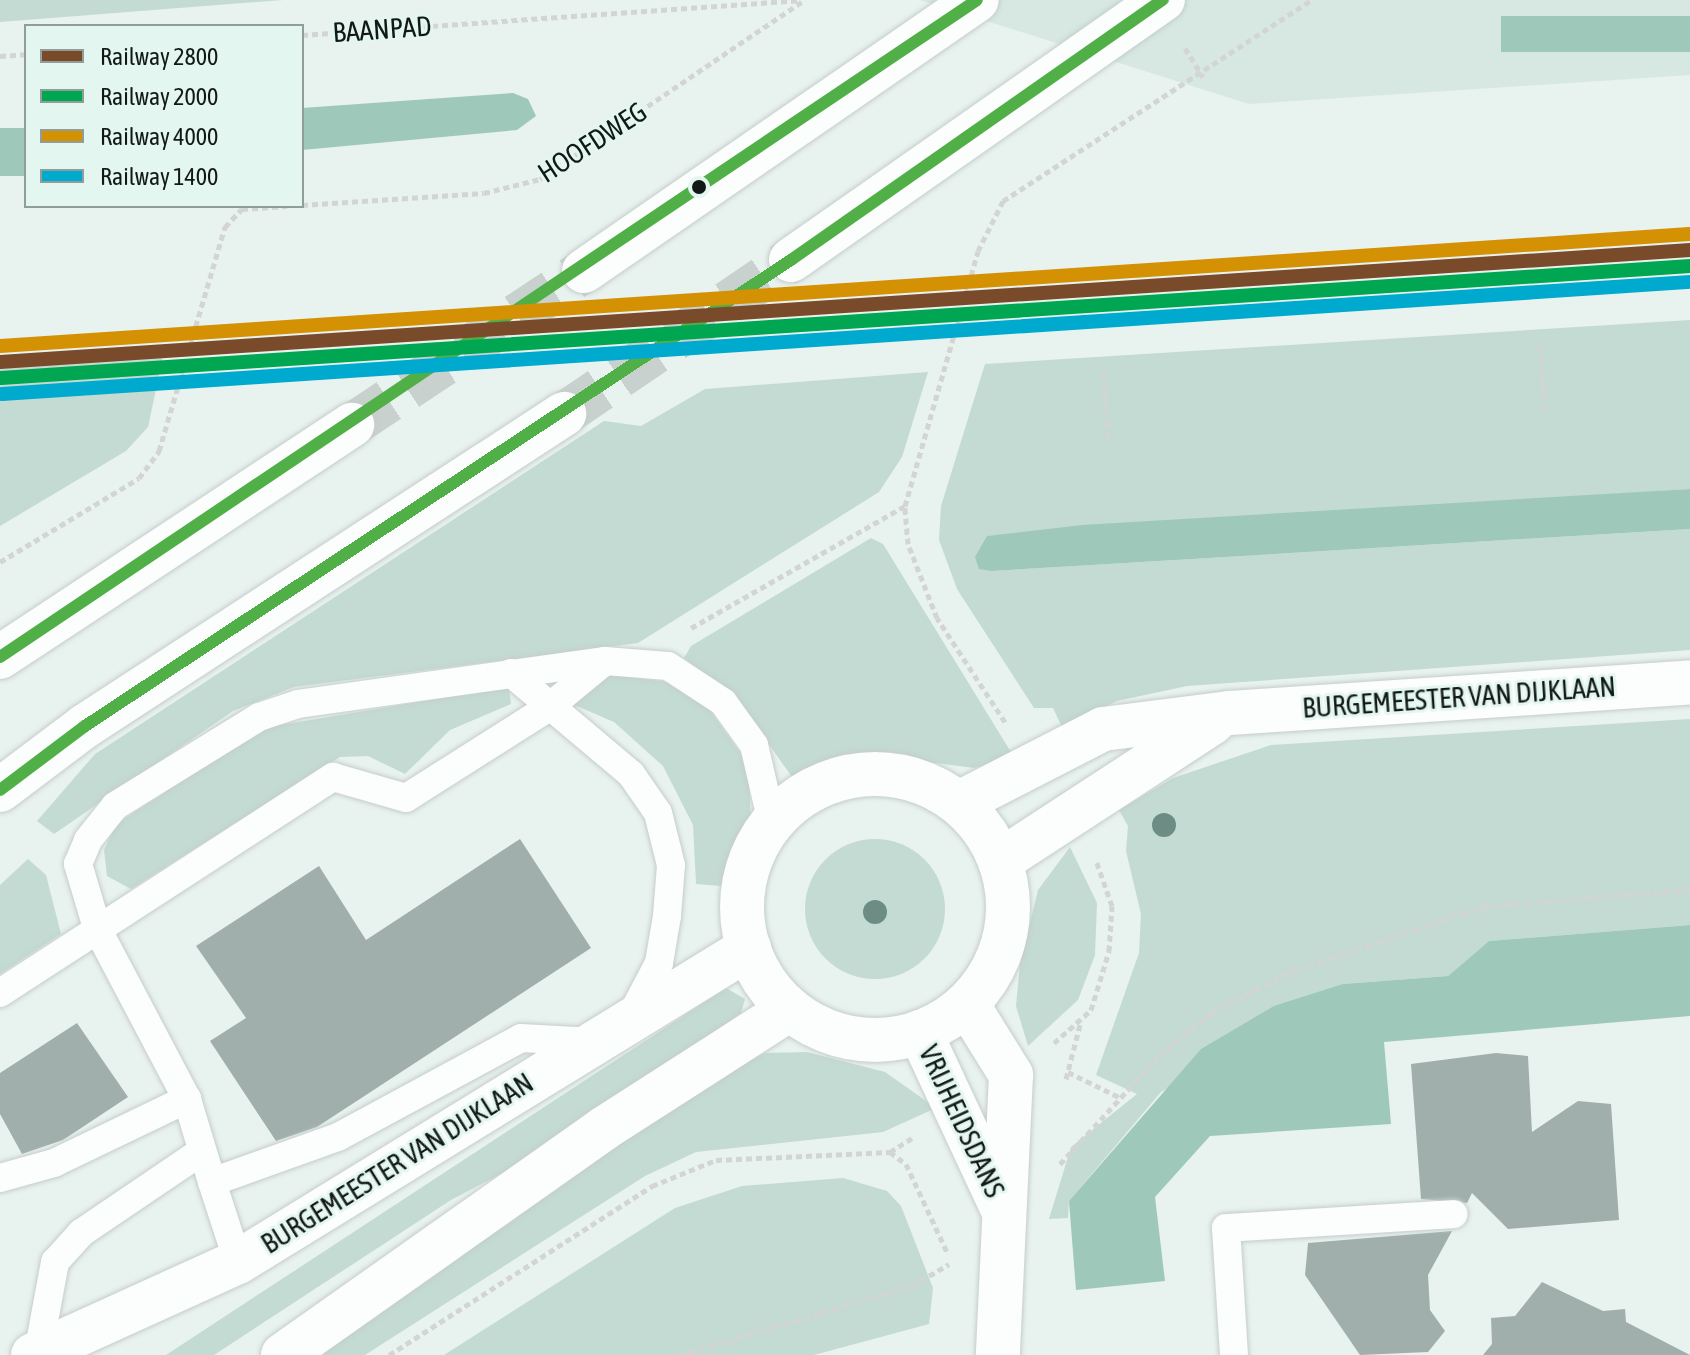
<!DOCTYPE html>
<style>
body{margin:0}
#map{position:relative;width:1690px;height:1355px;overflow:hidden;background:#e8f2ef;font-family:"Asap Condensed",sans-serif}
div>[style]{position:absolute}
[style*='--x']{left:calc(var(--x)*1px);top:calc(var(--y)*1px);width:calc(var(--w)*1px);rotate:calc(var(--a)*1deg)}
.built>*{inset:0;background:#d6e8e1}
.green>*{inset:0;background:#c3dbd2}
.round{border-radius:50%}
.water>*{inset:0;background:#9ec8ba;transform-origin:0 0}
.building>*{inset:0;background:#a0afab}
.secondary-tunnel>*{height:44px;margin-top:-22px;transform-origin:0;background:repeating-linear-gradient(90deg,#c8d1ce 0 44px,transparent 0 66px)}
.path>*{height:5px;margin-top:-2.5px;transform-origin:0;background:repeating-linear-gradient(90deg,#d3d5d5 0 6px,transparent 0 10px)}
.roads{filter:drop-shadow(0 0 2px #c5cdca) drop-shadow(0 0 2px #c5cdca)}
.service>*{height:28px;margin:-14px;padding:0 14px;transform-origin:14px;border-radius:14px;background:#fcfdfd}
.tertiary>*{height:44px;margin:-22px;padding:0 22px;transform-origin:22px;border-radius:22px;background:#fcfdfd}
.tertiary>.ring{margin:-22px;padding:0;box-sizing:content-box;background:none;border:44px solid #fcfdfd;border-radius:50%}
.secondary>*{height:44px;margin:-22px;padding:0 22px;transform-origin:22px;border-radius:22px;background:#fcfdfd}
.bus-1>*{height:12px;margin:-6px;padding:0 6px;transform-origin:6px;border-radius:6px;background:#50af46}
.rail-1>*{height:14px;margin:-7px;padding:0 7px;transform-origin:7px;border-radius:7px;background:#7a4b2a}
.rail-2>*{height:14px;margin:-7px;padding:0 7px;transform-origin:7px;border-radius:7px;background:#00a651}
.rail-3>*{height:14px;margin:-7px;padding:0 7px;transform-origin:7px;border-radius:7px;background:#d49103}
.rail-4>*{height:14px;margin:-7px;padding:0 7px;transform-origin:7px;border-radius:7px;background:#00a9ce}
.trees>*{width:24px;height:24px;margin:-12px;border-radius:50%;background:#6d8d84}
.dots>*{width:22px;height:22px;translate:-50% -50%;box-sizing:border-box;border:4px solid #e4f6f0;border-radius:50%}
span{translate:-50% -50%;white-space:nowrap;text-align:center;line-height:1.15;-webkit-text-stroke:6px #e4f6f0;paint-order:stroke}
.street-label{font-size:28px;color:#111815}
.legend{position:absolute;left:24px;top:24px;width:280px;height:184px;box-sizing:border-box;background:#e4f6f0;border:2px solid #909d98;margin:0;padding:10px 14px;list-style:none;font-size:24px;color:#111815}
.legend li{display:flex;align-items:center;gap:16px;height:40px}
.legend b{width:40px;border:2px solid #909d98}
</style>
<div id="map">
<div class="built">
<div style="clip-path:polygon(920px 0,1690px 0,1690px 75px,1249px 104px)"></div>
</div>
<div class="green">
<div style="clip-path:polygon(0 0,283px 0,0 22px)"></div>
<div style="clip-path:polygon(1690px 320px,1690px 489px,987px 536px,992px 571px,1690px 529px,1690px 650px,1187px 686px,1117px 701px,1062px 727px,1053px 708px,1034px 708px,957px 589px,939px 540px,941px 506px,985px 364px)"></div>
<div style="clip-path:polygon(163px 356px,148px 427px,126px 451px,0 526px,0 366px)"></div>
<div style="clip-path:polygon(928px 372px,902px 457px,879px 492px,638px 643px,294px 687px,233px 711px,54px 834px,37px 821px,95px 754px,604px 421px,641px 426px,705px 389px)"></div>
<div style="clip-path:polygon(871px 538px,883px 544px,1014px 757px,974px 768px,873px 755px,792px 777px,737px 699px,684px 658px,691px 646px)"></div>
<div style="clip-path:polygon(604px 673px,673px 683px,709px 709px,748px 764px,751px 818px,721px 886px,696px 884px,693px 825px,663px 766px,614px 722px,572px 704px)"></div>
<div style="clip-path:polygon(509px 687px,511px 704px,450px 730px,405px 774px,368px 756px,340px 757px,131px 889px,107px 876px,104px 850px,115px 825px,262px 728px)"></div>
<div style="clip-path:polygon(1690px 719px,1690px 925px,1489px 941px,1448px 976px,1343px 984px,1161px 1092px,1069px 1201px,1068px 1218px,1049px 1219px,1071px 1147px,1137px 1094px,1096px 1075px,1139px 953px,1141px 914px,1126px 851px,1128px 826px,1119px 810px,1173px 778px,1271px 745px)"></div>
<div class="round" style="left:805px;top:839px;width:140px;height:140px"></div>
<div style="clip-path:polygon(1070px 847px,1097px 903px,1095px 955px,1078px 1000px,1028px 1046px,1016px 1006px,1020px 964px,1038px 890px)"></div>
<div style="clip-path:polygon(28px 859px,46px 875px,61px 934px,0 974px,0 885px)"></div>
<div style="clip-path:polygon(726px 988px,745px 999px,741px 1013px,555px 1146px,451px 1200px,214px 1355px,166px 1355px)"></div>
<div style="clip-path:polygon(807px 1052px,885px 1072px,936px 1108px,883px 1132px,696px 1152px,645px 1176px,365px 1355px,316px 1355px,732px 1064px,766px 1053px)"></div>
<div style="clip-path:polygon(843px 1178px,887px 1191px,901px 1206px,933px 1288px,929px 1324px,814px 1355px,444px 1355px,675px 1208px,742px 1186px)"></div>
</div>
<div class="water">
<div style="left:1690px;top:16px;width:36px;height:189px;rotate:90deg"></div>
<div style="clip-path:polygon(513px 93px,528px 99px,536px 116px,517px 130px,302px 150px,302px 108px)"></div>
<div style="left:26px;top:128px;width:48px;height:26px;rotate:90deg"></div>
<div style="clip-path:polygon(1690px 489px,1690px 529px,992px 571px,979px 569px,975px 557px,987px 536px,1082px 525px)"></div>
<div style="clip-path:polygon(1690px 925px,1690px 1016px,1384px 1042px,1391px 1124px,1210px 1136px,1155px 1197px,1165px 1281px,1076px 1290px,1069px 1201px,1201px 1049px,1274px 1006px,1343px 984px,1448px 976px,1489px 941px)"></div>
</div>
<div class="building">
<div style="clip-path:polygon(520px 839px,591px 948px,317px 1127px,276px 1141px,210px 1041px,246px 1018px,196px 946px,319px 866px,366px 940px)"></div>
<div style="clip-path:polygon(77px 1023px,128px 1097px,63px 1140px,22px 1154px,0 1114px,0 1073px)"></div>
<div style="clip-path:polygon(1496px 1053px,1528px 1056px,1532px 1132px,1578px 1101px,1611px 1104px,1619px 1220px,1508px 1229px,1472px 1193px,1467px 1203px,1421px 1199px,1411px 1064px)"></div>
<div style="clip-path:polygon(1452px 1231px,1428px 1275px,1430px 1310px,1445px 1331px,1428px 1352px,1360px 1355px,1305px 1275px,1308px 1243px)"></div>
<div style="clip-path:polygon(1542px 1282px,1603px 1311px,1625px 1309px,1626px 1322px,1690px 1355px,1483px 1355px,1492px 1344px,1491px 1318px,1515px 1316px)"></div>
</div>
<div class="secondary-tunnel">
<div style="--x:564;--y:414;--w:274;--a:-34.2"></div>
<div style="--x:352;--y:425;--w:278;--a:-33.6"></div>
</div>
<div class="path">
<div style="--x:302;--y:35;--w:497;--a:-4"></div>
<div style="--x:1185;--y:48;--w:34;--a:58"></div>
<div style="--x:0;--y:56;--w:26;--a:-4"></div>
<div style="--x:302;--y:205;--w:182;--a:-3.8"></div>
<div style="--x:484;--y:193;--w:58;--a:-14"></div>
<div style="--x:540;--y:179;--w:319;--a:-34.1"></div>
<div style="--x:1541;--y:346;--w:69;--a:87.5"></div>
<div style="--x:1103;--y:372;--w:69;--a:85"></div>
<div style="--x:0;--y:562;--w:162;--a:-31.1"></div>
<div style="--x:139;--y:478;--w:34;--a:-53"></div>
<div style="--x:159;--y:451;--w:234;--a:-73.6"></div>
<div style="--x:225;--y:227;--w:25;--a:-47"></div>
<div style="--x:242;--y:209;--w:45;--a:-3.8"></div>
<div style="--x:691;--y:628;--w:246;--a:-29.7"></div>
<div style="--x:1005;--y:722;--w:124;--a:-123.2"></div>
<div style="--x:937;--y:618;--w:79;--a:-111.4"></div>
<div style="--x:908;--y:544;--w:38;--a:-95"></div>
<div style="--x:905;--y:506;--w:265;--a:-74"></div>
<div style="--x:978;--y:251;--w:56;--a:-63.4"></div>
<div style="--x:1003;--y:201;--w:368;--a:-33.1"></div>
<div style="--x:1054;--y:1043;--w:50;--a:-41.7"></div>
<div style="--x:1091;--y:1010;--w:62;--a:-73"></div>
<div style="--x:1109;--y:951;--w:45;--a:-86.2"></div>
<div style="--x:1112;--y:906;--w:49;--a:-109.2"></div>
<div style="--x:1068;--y:1072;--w:59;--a:26.1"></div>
<div style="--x:1066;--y:1079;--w:60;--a:-75.5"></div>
<div style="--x:890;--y:1152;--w:20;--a:37"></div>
<div style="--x:906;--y:1164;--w:99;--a:65"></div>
<div style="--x:1060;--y:1164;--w:148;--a:-47.5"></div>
<div style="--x:1160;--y:1055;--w:66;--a:-39.5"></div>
<div style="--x:1211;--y:1013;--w:89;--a:-27.4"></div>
<div style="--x:1290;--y:972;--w:206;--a:-18.7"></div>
<div style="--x:1485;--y:906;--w:206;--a:-4.5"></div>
<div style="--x:389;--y:1355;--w:313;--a:-32.7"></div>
<div style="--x:652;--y:1186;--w:69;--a:-22.1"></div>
<div style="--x:716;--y:1160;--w:174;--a:-2.6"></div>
<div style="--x:890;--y:1152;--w:26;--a:-32"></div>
<div style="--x:679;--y:1355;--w:243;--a:-16.5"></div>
<div style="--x:912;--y:1286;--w:43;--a:-30.7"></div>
</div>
<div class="roads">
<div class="service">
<div style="--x:511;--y:673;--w:157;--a:40.1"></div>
<div style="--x:631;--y:774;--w:47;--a:55.3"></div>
<div style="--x:658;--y:813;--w:54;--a:76"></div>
<div style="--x:671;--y:865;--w:51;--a:94.5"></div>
<div style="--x:667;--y:916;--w:48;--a:99.7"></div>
<div style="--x:659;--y:963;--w:62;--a:117.8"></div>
<div style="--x:0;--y:993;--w:397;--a:-33"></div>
<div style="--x:333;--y:777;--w:76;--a:16"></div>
<div style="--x:406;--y:798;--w:168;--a:-32.4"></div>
<div style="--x:548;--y:708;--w:74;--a:-39.5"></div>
<div style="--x:605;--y:661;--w:63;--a:4.5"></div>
<div style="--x:668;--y:666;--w:66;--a:33.2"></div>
<div style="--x:723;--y:702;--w:53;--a:54.2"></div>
<div style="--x:754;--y:745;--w:80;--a:77"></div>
<div style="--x:0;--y:1178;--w:56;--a:-15.5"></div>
<div style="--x:54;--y:1163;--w:148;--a:-25.7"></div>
<div style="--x:212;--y:1182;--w:87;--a:-106.8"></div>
<div style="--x:187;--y:1099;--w:193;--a:-117.8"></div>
<div style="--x:97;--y:928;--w:67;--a:-106.5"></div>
<div style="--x:78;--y:864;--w:26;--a:-67"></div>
<div style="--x:88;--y:840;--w:43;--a:-51.5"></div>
<div style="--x:115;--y:806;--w:169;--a:-31.7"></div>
<div style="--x:259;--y:717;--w:41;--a:-18.4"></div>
<div style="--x:298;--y:704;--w:309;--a:-8"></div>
<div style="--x:238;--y:1262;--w:84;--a:-108"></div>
<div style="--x:212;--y:1182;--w:134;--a:-19.7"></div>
<div style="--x:338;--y:1137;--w:208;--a:-28.4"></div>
<div style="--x:521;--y:1038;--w:74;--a:3.1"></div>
<div style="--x:38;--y:1353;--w:93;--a:-79.4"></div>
<div style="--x:55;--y:1262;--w:39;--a:-48"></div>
<div style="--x:81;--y:1233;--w:146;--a:-34.1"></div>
<div style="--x:1234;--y:1355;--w:127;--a:-93.6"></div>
<div style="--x:1226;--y:1228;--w:228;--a:-3.5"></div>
</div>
<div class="tertiary">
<div class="ring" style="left:742px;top:774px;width:222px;height:222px"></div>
<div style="--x:959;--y:803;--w:162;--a:-27.2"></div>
<div style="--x:1103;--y:729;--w:127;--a:-7.2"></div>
<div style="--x:1229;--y:713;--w:462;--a:-3.8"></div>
<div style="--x:1000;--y:861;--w:254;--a:-33.1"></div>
<div style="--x:967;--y:1004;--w:84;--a:58.2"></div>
<div style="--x:1011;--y:1075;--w:280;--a:92.7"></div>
<div style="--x:920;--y:1032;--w:196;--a:65"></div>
<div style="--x:33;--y:1355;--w:225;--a:-24.4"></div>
<div style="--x:238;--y:1262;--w:600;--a:-31.57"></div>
<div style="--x:283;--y:1355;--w:392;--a:-35.2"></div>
<div style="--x:603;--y:1129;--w:222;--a:-32.7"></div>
</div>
<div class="secondary">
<div style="--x:791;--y:260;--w:454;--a:-35"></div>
<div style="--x:584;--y:271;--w:477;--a:-34.6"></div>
<div style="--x:0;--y:657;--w:422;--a:-33.4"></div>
<div style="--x:0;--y:790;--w:106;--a:-37"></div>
<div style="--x:85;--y:726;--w:572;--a:-33.08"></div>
</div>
</div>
<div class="bus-1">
<div style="--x:0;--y:657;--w:1177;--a:-33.92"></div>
<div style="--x:0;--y:790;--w:106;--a:-37"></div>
<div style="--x:85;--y:726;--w:846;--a:-33.43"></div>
<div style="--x:791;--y:260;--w:454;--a:-35"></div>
</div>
<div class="rail-1">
<div style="--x:0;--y:362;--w:1694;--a:-3.79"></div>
</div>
<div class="rail-2">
<div style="--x:1;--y:378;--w:1693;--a:-3.79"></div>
</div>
<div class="rail-3">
<div style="--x:0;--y:346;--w:1693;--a:-3.79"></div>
</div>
<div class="rail-4">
<div style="--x:2;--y:394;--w:1692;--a:-3.8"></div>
</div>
<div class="trees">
<div style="left:1164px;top:825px"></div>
<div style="left:875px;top:912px"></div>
</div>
<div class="dots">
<div style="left:699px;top:187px;background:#111815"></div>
</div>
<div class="street-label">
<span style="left:382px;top:29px;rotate:-4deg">BAANPAD</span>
<span style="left:592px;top:142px;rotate:-33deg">HOOFDWEG</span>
<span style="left:1459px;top:697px;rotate:-4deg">BURGEMEESTER VAN DIJKLAAN</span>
<span style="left:962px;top:1121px;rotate:65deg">VRIJHEIDSDANS</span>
<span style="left:397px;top:1163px;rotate:-32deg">BURGEMEESTER VAN DIJKLAAN</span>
</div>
<ul class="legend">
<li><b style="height:10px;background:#7a4b2a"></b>Railway 2800</li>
<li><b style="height:10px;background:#00a651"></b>Railway 2000</li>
<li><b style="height:10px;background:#d49103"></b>Railway 4000</li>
<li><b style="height:10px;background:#00a9ce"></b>Railway 1400</li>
</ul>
</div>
